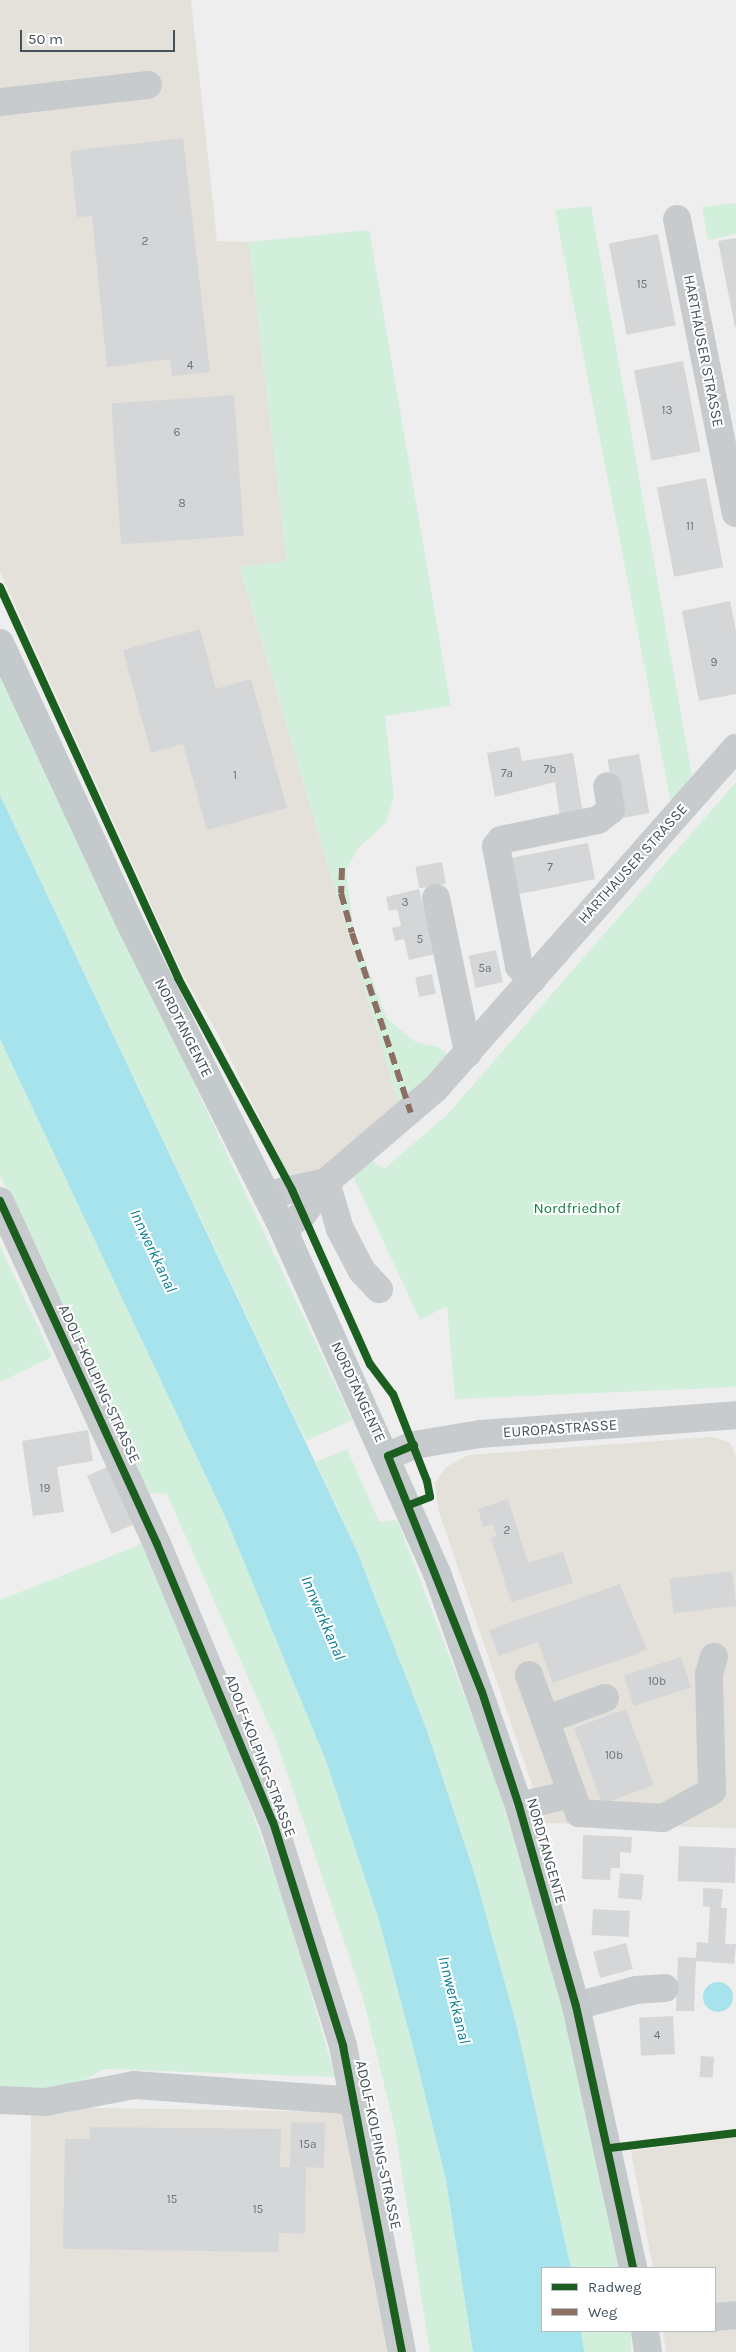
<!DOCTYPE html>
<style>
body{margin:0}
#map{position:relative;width:736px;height:2352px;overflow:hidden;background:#efeeee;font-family:Karla,sans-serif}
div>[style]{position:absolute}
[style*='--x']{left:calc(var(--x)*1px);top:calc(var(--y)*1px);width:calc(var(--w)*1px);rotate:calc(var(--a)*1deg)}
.commercial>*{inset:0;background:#e4e1db}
.green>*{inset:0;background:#d2efdb;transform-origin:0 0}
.water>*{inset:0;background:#a6e3ed}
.round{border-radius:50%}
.building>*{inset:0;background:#d5d6d7;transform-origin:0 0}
.minor>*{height:28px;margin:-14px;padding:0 14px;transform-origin:14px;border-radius:14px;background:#c8cbcd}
.major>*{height:28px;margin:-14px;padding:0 14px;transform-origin:14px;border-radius:14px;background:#c4c9cb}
.quiet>*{height:6px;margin-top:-3px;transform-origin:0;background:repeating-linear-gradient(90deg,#8d6e63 0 12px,transparent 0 18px)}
.cycleway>*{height:8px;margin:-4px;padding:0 4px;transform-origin:4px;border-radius:4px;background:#1b5e20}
span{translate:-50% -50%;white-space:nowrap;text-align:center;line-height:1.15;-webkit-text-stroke:4px #fff;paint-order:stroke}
.number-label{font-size:12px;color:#6a747b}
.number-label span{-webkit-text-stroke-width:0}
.street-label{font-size:15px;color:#45525b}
.park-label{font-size:15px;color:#157d43}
.water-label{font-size:16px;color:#0b7e92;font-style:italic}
.legend{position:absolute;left:541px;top:2267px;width:175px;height:65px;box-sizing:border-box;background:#fff;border:1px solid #b5babd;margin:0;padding:6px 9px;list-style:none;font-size:15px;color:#45525b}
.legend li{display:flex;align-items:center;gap:10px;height:25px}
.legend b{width:25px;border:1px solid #b5babd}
.scale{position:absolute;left:20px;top:30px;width:155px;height:22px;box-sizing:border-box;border:2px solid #45525b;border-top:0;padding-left:6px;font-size:15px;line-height:18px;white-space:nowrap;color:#45525b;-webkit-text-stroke:4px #fff;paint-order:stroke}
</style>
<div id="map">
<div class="commercial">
<div style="clip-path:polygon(0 0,191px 0,217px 241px,249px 242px,287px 561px,240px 568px,401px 1111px,316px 1175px,289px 1177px,218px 1034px,183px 975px,0 572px)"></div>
<div style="clip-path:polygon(711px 1437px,730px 1442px,736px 1457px,736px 1828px,545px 1823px,438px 1509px,435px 1483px,446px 1467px,468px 1455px)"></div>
<div style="clip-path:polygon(31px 2107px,346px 2112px,392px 2352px,29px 2352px)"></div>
<div style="clip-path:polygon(736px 2137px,736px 2352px,666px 2352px,663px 2331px,715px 2331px,715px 2268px,653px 2268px,631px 2151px)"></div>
</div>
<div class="green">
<div style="clip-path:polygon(736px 203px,736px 234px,708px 240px,702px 207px)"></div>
<div style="clip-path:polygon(591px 206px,693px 782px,672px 807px,555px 210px)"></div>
<div style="clip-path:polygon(369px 230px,451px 706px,385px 716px,394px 796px,386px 823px,357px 849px,346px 872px,354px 931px,387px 1019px,416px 1042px,438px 1047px,454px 1060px,401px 1111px,240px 567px,287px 561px,249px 242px)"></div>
<div style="clip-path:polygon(0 670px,352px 1420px,306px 1441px,0 795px)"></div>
<div style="clip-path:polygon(736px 782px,736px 1387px,455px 1399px,447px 1306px,420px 1320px,353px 1176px,370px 1159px,384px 1169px,447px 1115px)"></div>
<div style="clip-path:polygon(0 1039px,228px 1523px,326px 1761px,379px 1920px,414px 2051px,446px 2180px,473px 2352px,430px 2352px,395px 2129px,362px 1994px,277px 1743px,167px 1494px,149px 1493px,0 1175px)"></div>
<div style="clip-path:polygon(0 1246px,52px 1357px,0 1382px)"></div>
<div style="clip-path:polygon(347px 1449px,379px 1522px,397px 1520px,493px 1770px,575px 2047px,621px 2268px,571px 2268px,516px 2023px,474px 1872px,426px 1728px,356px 1549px,316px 1462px)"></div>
<div style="clip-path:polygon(144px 1543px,229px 1747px,287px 1910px,335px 2077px,105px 2069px,66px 2089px,0 2092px,0 1600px)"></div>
<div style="left:581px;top:2331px;width:50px;height:21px"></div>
</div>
<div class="water">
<div style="clip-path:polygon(0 795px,356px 1549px,426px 1728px,474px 1872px,516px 2023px,571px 2268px,542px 2268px,542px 2331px,581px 2331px,584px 2352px,473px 2352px,446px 2180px,414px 2051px,379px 1920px,326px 1761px,228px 1523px,0 1039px)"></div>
<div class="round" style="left:703px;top:1982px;width:30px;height:30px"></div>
</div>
<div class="building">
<div style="clip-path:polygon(183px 138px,210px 372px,172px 376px,170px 359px,107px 367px,92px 216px,77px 217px,70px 151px)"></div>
<div style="left:658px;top:234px;width:93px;height:50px;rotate:79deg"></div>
<div style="clip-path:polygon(736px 238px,736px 327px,735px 327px,718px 241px)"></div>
<div style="left:683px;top:361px;width:92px;height:50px;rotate:79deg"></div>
<div style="left:234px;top:395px;width:141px;height:123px;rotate:86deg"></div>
<div style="left:706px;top:478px;width:91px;height:50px;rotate:79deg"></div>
<div style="clip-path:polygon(730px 601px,736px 631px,736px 694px,699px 701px,682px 611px)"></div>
<div style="clip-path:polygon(200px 629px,216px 689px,251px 679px,287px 808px,207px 830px,183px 744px,151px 753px,123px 650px)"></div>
<div style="clip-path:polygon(519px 747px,522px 761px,573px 753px,583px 814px,560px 818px,555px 782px,495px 797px,487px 753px)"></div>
<div style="left:639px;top:754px;width:60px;height:32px;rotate:80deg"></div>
<div style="left:588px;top:843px;width:37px;height:84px;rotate:79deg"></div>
<div style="left:442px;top:862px;width:22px;height:27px;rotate:80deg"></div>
<div style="clip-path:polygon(419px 889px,435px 954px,409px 960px,404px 939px,395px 941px,392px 928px,401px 926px,397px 909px,389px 911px,386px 897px)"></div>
<div style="left:496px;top:950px;width:33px;height:28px;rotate:78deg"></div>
<div style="left:432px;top:974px;width:20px;height:17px;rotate:79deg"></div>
<div style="clip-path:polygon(88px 1430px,93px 1461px,57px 1467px,64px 1512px,33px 1516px,22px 1441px)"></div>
<div style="left:110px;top:1466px;width:63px;height:25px;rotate:67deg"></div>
<div style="clip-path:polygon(508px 1499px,528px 1563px,563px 1552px,573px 1583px,511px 1602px,491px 1538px,497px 1536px,493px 1524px,483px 1527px,478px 1509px)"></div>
<div style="left:732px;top:1571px;width:35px;height:63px;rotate:83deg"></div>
<div style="clip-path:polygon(620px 1584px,647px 1650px,553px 1683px,538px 1642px,499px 1656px,489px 1630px)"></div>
<div style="left:681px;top:1657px;width:32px;height:60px;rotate:72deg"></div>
<div style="left:626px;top:1709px;width:81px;height:55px;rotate:70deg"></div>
<div style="clip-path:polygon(583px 1835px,632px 1837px,631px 1853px,620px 1852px,620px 1868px,611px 1868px,610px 1880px,582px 1879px)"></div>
<div style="left:679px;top:1846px;width:57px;height:35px;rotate:2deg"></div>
<div style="left:620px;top:1873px;width:24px;height:25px;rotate:5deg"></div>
<div style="clip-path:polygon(703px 1888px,723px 1889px,721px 1908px,727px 1908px,725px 1944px,736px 1944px,734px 1964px,696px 1961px,694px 2011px,676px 2011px,678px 1957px,696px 1958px,697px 1942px,708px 1943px,710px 1907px,703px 1906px)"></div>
<div style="left:593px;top:1909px;width:37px;height:26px;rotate:3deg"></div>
<div style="left:626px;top:1943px;width:27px;height:34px;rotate:75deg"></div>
<div style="left:673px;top:2016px;width:38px;height:34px;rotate:87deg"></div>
<div style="left:701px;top:2056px;width:13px;height:21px;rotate:4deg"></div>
<div style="clip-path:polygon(291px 2122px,325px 2123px,324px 2168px,306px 2167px,305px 2234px,279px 2233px,279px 2252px,63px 2249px,65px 2139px,90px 2139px,90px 2127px,281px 2129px,280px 2167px,290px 2167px)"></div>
</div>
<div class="minor">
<div style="--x:0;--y:102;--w:149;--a:-6.6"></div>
<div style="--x:677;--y:219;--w:300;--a:78.7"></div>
<div style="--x:436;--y:898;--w:158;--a:78.3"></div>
<div style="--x:532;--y:980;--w:19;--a:-133"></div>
<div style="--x:519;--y:966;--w:122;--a:-100.9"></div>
<div style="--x:496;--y:846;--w:8;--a:-50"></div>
<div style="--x:501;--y:840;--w:99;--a:-11.7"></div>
<div style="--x:598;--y:820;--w:16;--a:-38"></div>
<div style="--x:611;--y:810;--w:24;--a:-99"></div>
<div style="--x:326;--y:1182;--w:49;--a:73.4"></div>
<div style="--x:340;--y:1229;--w:47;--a:62.4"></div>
<div style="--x:362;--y:1271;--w:25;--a:47"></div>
<div style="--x:267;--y:1195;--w:60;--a:-12.4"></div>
<div style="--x:0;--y:1201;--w:377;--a:65.4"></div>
<div style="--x:157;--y:1544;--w:301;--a:67.4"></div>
<div style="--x:273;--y:1822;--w:235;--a:72.6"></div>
<div style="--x:343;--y:2046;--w:312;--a:79.1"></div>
<div style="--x:283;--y:1229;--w:25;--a:-37"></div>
<div style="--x:303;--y:1214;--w:39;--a:-54"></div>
<div style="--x:326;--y:1182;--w:143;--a:-40.5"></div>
<div style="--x:435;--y:1089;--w:455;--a:-48.6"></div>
<div style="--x:388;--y:1456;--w:28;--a:-23"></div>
<div style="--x:414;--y:1445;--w:67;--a:-9.5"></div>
<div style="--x:480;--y:1434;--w:257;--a:-4.2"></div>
<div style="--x:529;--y:1675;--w:147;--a:70.1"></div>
<div style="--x:579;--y:1813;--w:84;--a:3.4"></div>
<div style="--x:663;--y:1818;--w:56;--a:-28.9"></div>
<div style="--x:712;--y:1791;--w:117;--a:-91.5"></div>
<div style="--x:709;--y:1674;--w:18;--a:-74"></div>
<div style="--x:545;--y:1720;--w:64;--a:-20.1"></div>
<div style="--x:519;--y:1806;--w:54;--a:-12.8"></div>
<div style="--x:576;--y:2006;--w:62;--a:-14.9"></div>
<div style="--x:636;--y:1990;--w:29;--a:-4"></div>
<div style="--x:0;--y:2100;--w:45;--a:2.5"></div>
<div style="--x:45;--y:2102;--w:91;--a:-10.8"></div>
<div style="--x:134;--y:2085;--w:222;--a:4.1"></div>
<div style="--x:715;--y:2317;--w:21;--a:-5"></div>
</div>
<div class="major">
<div style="--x:0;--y:643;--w:306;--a:65.1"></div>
<div style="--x:129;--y:921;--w:344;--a:63.4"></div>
<div style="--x:283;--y:1229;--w:377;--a:65.9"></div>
<div style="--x:437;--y:1573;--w:247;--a:70.6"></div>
<div style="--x:519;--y:1806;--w:208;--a:74.1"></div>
<div style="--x:576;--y:2006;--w:268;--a:77.7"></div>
<div style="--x:645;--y:2331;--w:21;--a:82"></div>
</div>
<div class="quiet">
<div style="--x:342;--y:868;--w:25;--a:92"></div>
<div style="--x:341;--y:893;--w:41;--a:74.6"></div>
<div style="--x:352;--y:933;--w:189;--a:71.9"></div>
</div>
<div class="cycleway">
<div style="--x:0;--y:587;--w:430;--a:65.5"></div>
<div style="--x:178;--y:978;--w:241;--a:61.7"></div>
<div style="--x:292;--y:1190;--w:191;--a:65.9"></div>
<div style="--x:370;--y:1364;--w:38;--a:53"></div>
<div style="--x:393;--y:1394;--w:93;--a:68.7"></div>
<div style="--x:427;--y:1481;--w:16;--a:79"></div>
<div style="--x:430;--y:1497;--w:22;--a:159"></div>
<div style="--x:0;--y:1201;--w:377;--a:65.4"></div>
<div style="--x:157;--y:1544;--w:301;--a:67.4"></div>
<div style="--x:273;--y:1822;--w:235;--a:72.6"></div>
<div style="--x:343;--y:2046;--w:312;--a:79.1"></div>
<div style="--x:414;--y:1445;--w:28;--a:157"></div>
<div style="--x:388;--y:1456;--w:254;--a:68.3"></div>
<div style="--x:482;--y:1692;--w:120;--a:72"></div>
<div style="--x:519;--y:1806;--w:208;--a:74.1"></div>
<div style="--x:576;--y:2006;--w:268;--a:77.7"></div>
<div style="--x:610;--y:2148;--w:127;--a:-6.8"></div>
</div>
<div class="number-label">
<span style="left:145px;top:242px">2</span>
<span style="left:642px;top:285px">15</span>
<span style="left:190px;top:366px">4</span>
<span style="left:667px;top:411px">13</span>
<span style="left:177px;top:433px">6</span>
<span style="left:182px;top:504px">8</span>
<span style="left:690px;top:527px">11</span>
<span style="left:714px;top:663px">9</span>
<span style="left:550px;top:770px">7b</span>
<span style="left:507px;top:774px">7a</span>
<span style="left:235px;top:776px">1</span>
<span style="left:550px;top:868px">7</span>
<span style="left:405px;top:903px">3</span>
<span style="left:420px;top:940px">5</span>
<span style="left:485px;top:969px">5a</span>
<span style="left:45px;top:1489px">19</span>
<span style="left:507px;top:1531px">2</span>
<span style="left:657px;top:1682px">10b</span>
<span style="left:614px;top:1756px">10b</span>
<span style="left:657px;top:2036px">4</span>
<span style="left:308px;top:2145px">15a</span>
<span style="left:172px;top:2200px">15</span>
<span style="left:258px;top:2210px">15</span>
</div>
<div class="street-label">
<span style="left:703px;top:351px;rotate:79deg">HARTHAUSER STRASSE</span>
<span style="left:633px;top:864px;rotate:-48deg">HARTHAUSER STRASSE</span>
<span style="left:183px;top:1028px;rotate:63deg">NORDTANGENTE</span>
<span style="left:99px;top:1384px;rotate:65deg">ADOLF-KOLPING-STRASSE</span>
<span style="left:358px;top:1392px;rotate:65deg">NORDTANGENTE</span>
<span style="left:560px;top:1429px;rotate:-4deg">EUROPASTRASSE</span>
<span style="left:260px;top:1756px;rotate:69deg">ADOLF-KOLPING-STRASSE</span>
<span style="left:546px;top:1851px;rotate:74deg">NORDTANGENTE</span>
<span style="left:378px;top:2145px;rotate:78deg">ADOLF-KOLPING-STRASSE</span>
</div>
<div class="park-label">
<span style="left:577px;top:1209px">Nordfriedhof</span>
</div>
<div class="water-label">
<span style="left:153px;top:1251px;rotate:65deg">Innwerkkanal</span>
<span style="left:323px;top:1618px;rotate:67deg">Innwerkkanal</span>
<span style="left:454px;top:2000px;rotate:76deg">Innwerkkanal</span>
</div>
<ul class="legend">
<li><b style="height:6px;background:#1b5e20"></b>Radweg</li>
<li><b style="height:6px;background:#8d6e63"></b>Weg</li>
</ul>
<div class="scale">50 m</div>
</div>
